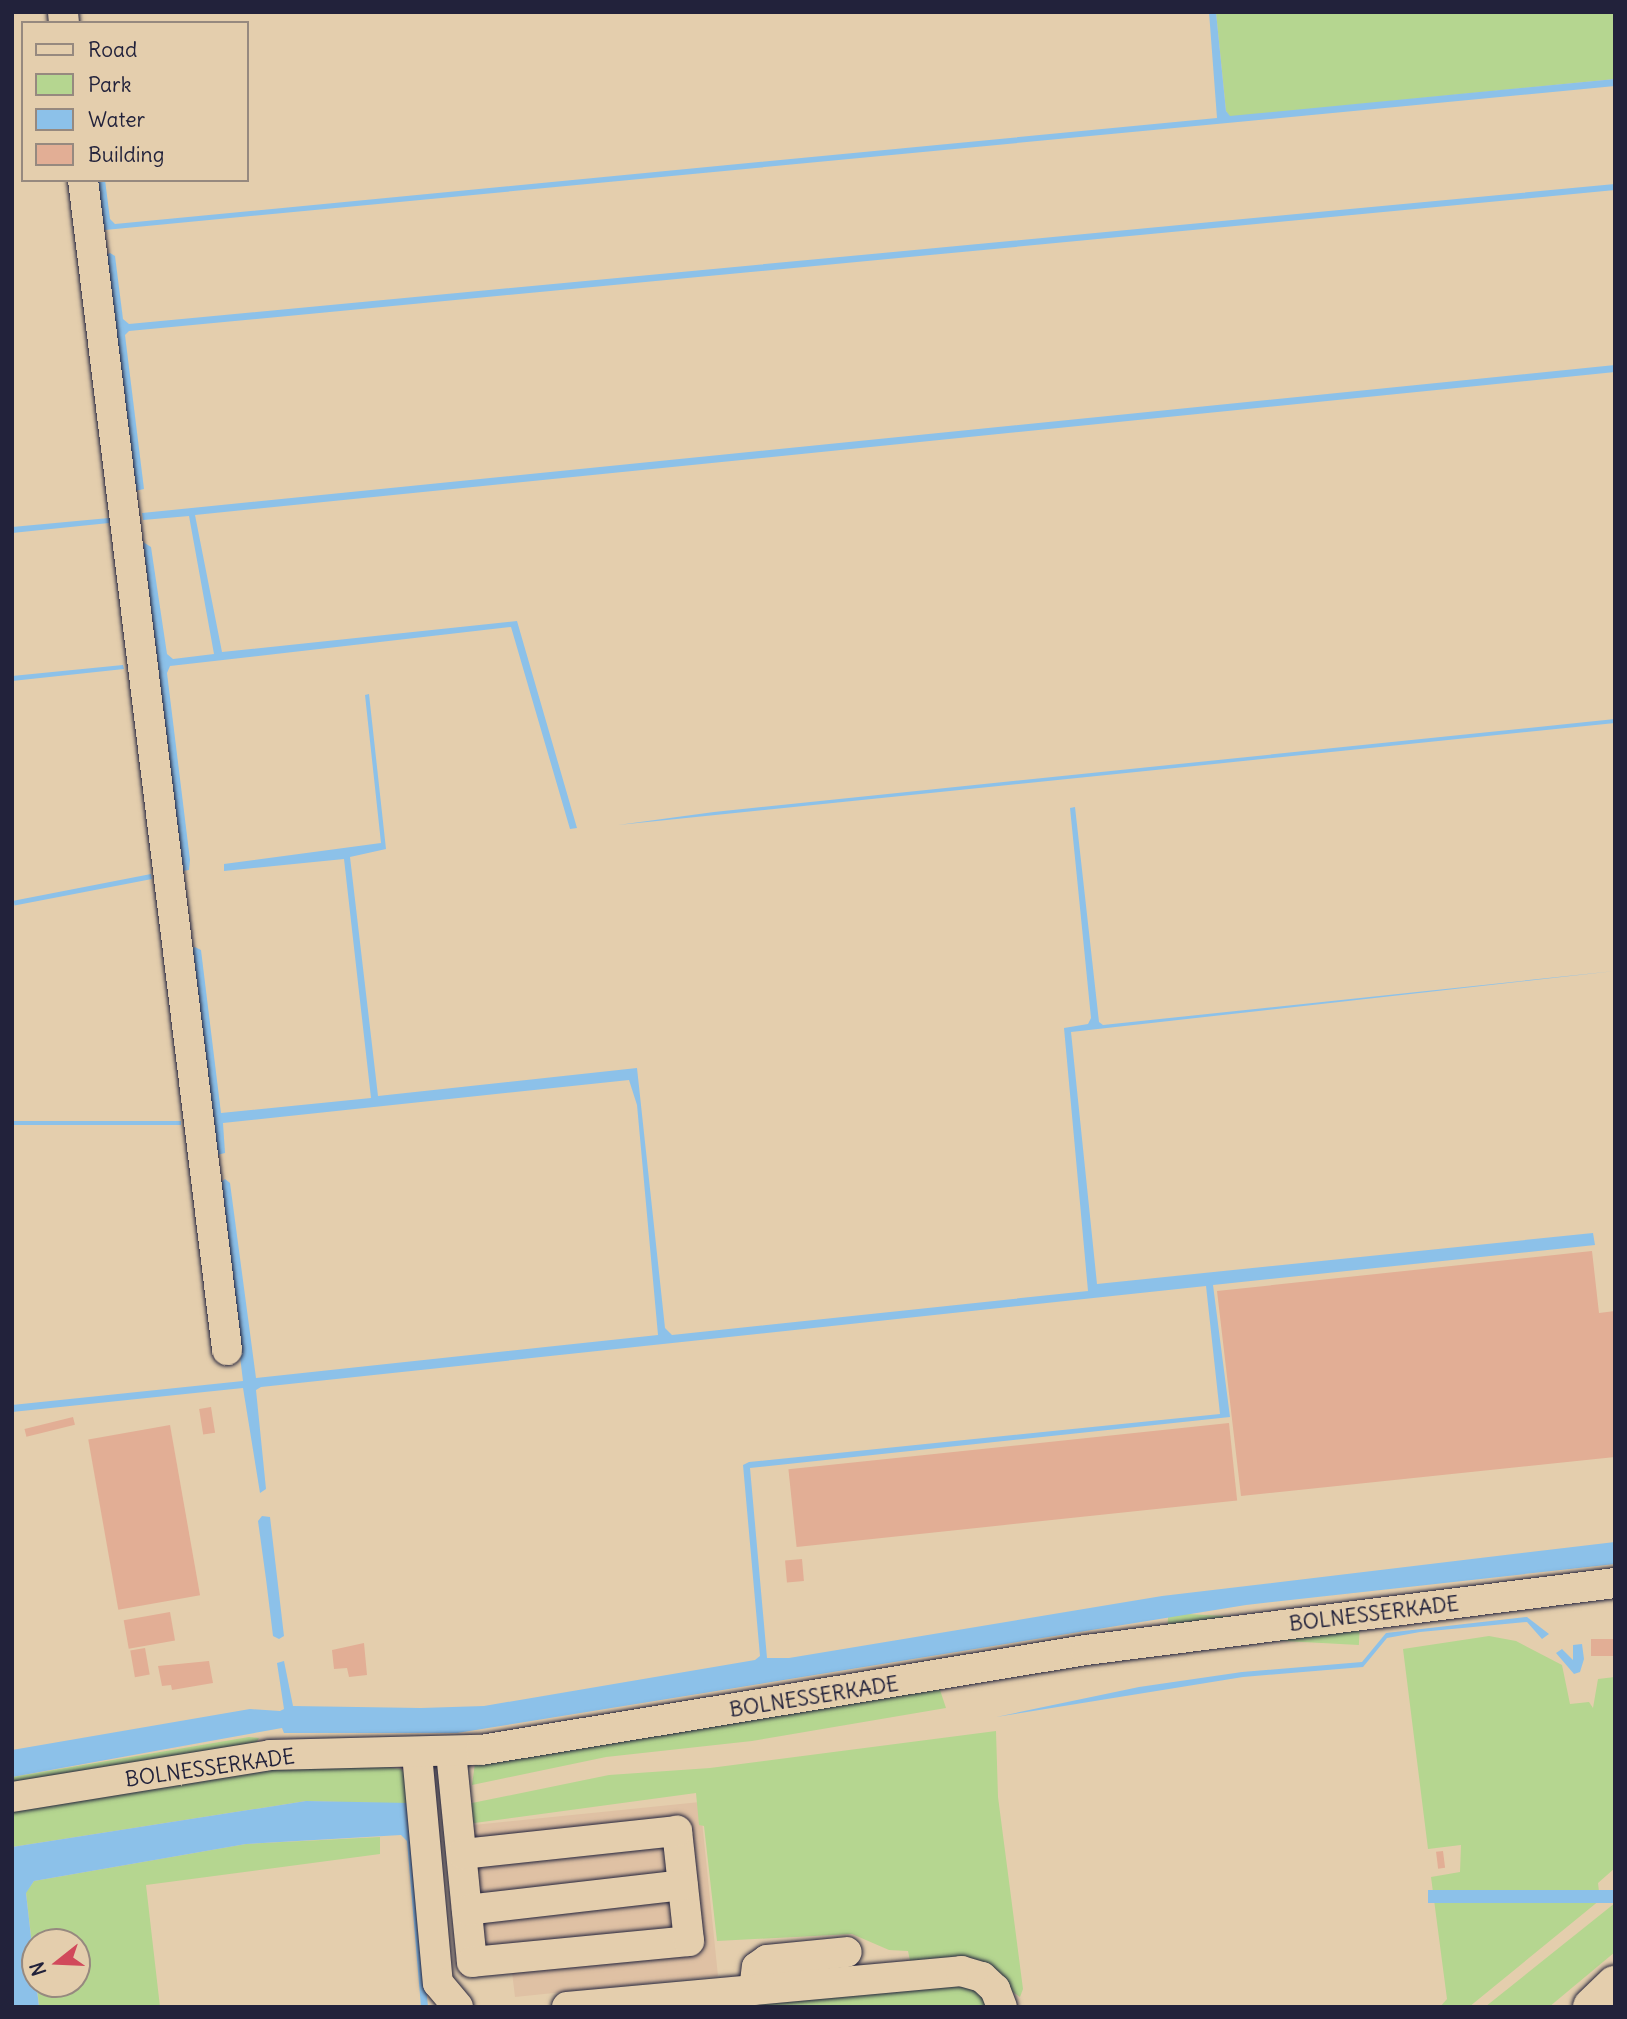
<!DOCTYPE html>
<style>
body{margin:0}
#map{position:relative;width:1627px;height:2019px;overflow:hidden;background:#e4cead;font-family:Delius,sans-serif}
div>[style]{position:absolute}
[style*='--x']{left:calc(var(--x)*1px);top:calc(var(--y)*1px);width:calc(var(--w)*1px);rotate:calc(var(--a)*1deg)}
.built>*{inset:0;background:#dfc1a4}
.green>*{inset:0;background:#b5d690;transform-origin:0 0}
.water>*{inset:0;background:#8cc1e9;transform-origin:0 0}
.building>*{inset:0;background:#e2ae95;transform-origin:0 0}
.roads{filter:drop-shadow(0 0 2px #22223b) drop-shadow(0 0 2px #22223b)}
.minor>*{height:30px;margin:-15px;padding:0 15px;transform-origin:15px;border-radius:15px;background:#e4cead}
.highway>*{height:38px;margin:-19px;padding:0 19px;transform-origin:19px;border-radius:19px;background:#e4cead}
span{translate:-50% -50%;white-space:nowrap;text-align:center;line-height:1.15;-webkit-text-stroke:6px #e4cead;paint-order:stroke}
.street-label{font-size:21px;color:#22223b}
.frame{position:absolute;inset:0;border:14px solid #22223b;pointer-events:none}
.legend{position:absolute;left:21px;top:21px;width:228px;height:161px;box-sizing:border-box;background:#e4cead;border:2px solid #96897f;margin:0;padding:9px 12px;list-style:none;font-size:21px;color:#22223b}
.legend li{display:flex;align-items:center;gap:14px;height:35px}
.legend b{width:35px;border:2px solid #96897f}
.north{position:absolute;left:21px;top:1928px;width:70px;height:70px;box-sizing:border-box;background:#e4cead;border:2px solid #96897f;border-radius:50%;rotate:252deg;font-size:19px;font-weight:700;line-height:28px;text-align:center;color:#22223b}
.north::after{content:'';display:block;margin:auto;width:24px;height:32px;background:#d1495b;clip-path:polygon(50% 0,100% 100%,50% 72%,0 100%)}
</style>
<div id="map">
<div class="built">
<div style="clip-path:polygon(700px 1802px,718px 1976px,515px 1997px,512px 1972px,461px 1977px,445px 1828px)"></div>
</div>
<div class="green">
<div style="clip-path:polygon(1216px 12px,1615px 12px,1615px 79px,1230px 117px,1226px 111px)"></div>
<div style="left:1360px;top:1623px;width:22px;height:192px;rotate:93deg"></div>
<div style="clip-path:polygon(1489px 1636px,1516px 1641px,1562px 1665px,1570px 1704px,1589px 1702px,1593px 1708px,1598px 1679px,1615px 1677px,1615px 1868px,1598px 1883px,1600px 1900px,1469px 2007px,1440px 2007px,1447px 1999px,1431px 1877px,1460px 1872px,1461px 1845px,1428px 1849px,1403px 1649px)"></div>
<div style="clip-path:polygon(939px 1687px,946px 1708px,752px 1741px,606px 1757px,472px 1785px,475px 1763px)"></div>
<div style="clip-path:polygon(996px 1731px,998px 1797px,1023px 1989px,1020px 1997px,1010px 1990px,997px 1971px,912px 1971px,908px 1951px,889px 1950px,852px 1934px,717px 1941px,704px 1826px,699px 1825px,696px 1793px,467px 1824px,467px 1804px,609px 1775px,710px 1768px)"></div>
<div style="clip-path:polygon(249px 1737px,259px 1738px,256px 1743px,12px 1787px,12px 1777px)"></div>
<div style="clip-path:polygon(361px 1764px,401px 1769px,411px 1782px,417px 1804px,306px 1801px,12px 1847px,12px 1810px,241px 1771px)"></div>
<div style="clip-path:polygon(380px 1837px,380px 1854px,146px 1885px,160px 2007px,39px 2007px,37px 1984px,77px 1984px,77px 1942px,35px 1942px,35px 1971px,26px 1892px,34px 1881px,246px 1844px)"></div>
<div style="clip-path:polygon(1615px 1903px,1615px 1952px,1549px 2007px,1485px 2007px)"></div>
<div style="clip-path:polygon(962px 1981px,979px 1985px,993px 2007px,695px 2007px)"></div>
</div>
<div class="water">
<div style="clip-path:polygon(1209px 12px,1216px 12px,1226px 111px,1230px 116px,1615px 79px,1615px 86px,105px 230px,102px 225px,96px 180px,105px 180px,110px 219px,115px 224px,1217px 118px)"></div>
<div style="clip-path:polygon(1615px 184px,1615px 190px,129px 331px,125px 335px,144px 489px,135px 491px,106px 255px,110px 253px,115px 256px,123px 319px,129px 324px)"></div>
<div style="clip-path:polygon(1615px 365px,1615px 372px,195px 515px,222px 652px,517px 621px,577px 828px,570px 829px,511px 627px,170px 666px,167px 673px,190px 860px,189px 870px,183px 871px,143px 542px,151px 547px,167px 654px,173px 659px,214px 654px,189px 516px,143px 520px,142px 513px)"></div>
<div style="clip-path:polygon(109px 518px,109px 523px,12px 533px,12px 527px)"></div>
<div style="clip-path:polygon(123px 665px,124px 669px,12px 681px,12px 676px)"></div>
<div style="clip-path:polygon(369px 694px,386px 849px,350px 857px,378px 1096px,637px 1068px,665px 1328px,672px 1335px,1088px 1291px,1064px 1028px,1088px 1024px,1091px 1018px,1070px 808px,1075px 807px,1099px 1022px,1103px 1025px,1615px 971px,1071px 1032px,1097px 1284px,1593px 1233px,1595px 1245px,1213px 1285px,1230px 1417px,750px 1468px,767px 1658px,789px 1658px,1162px 1596px,1615px 1542px,1615px 1564px,1246px 1605px,457px 1733px,284px 1733px,282px 1728px,12px 1777px,12px 1750px,250px 1709px,280px 1711px,284px 1709px,277px 1663px,284px 1661px,293px 1706px,421px 1708px,484px 1706px,755px 1660px,760px 1656px,743px 1465px,749px 1462px,1220px 1414px,1206px 1286px,261px 1387px,256px 1390px,266px 1489px,260px 1493px,243px 1388px,12px 1412px,12px 1405px,243px 1381px,219px 1184px,225px 1179px,230px 1183px,256px 1378px,658px 1335px,637px 1105px,629px 1080px,223px 1123px,225px 1153px,217px 1155px,191px 949px,195px 947px,201px 950px,221px 1113px,371px 1098px,344px 859px,224px 871px,224px 864px,381px 843px,365px 695px)"></div>
<div style="clip-path:polygon(1615px 719px,1615px 723px,618px 825px,714px 812px)"></div>
<div style="left:151px;top:874px;width:5px;height:140px;rotate:79deg"></div>
<div style="left:181px;top:1121px;width:4px;height:170px;rotate:90deg"></div>
<div style="clip-path:polygon(262px 1516px,270px 1517px,284px 1636px,279px 1639px,273px 1636px,266px 1579px,258px 1521px)"></div>
<div style="clip-path:polygon(1527px 1617px,1549px 1634px,1542px 1639px,1527px 1622px,1420px 1632px,1387px 1638px,1363px 1667px,1243px 1677px,996px 1717px,1139px 1687px,1242px 1672px,1362px 1662px,1386px 1633px)"></div>
<div style="clip-path:polygon(1582px 1644px,1584px 1659px,1580px 1672px,1574px 1674px,1556px 1653px,1562px 1649px,1573px 1660px,1573px 1645px)"></div>
<div style="clip-path:polygon(306px 1801px,410px 1803px,428px 2007px,421px 2007px,407px 1841px,401px 1835px,246px 1844px,34px 1881px,26px 1893px,39px 2007px,12px 2007px,12px 1847px)"></div>
<div style="left:1615px;top:1890px;width:13px;height:187px;rotate:90deg"></div>
</div>
<div class="building">
<div style="clip-path:polygon(1592px 1251px,1599px 1313px,1615px 1311px,1615px 1457px,1241px 1496px,1217px 1291px)"></div>
<div style="left:211px;top:1407px;width:26px;height:12px;rotate:81deg"></div>
<div style="left:73px;top:1417px;width:8px;height:50px;rotate:76deg"></div>
<div style="left:1229px;top:1423px;width:78px;height:443px;rotate:84deg"></div>
<div style="left:170px;top:1425px;width:173px;height:83px;rotate:80deg"></div>
<div style="left:802px;top:1559px;width:22px;height:17px;rotate:85deg"></div>
<div style="left:170px;top:1612px;width:29px;height:47px;rotate:80deg"></div>
<div style="left:1615px;top:1639px;width:17px;height:24px;rotate:90deg"></div>
<div style="clip-path:polygon(364px 1643px,367px 1675px,349px 1677px,347px 1668px,334px 1669px,332px 1650px)"></div>
<div style="left:145px;top:1648px;width:27px;height:15px;rotate:80deg"></div>
<div style="clip-path:polygon(209px 1661px,213px 1683px,172px 1690px,171px 1685px,162px 1686px,158px 1666px)"></div>
<div style="left:1443px;top:1851px;width:17px;height:7px;rotate:83deg"></div>
</div>
<div class="roads">
<div class="minor">
<div style="--x:63;--y:12;--w:11;--a:85"></div>
<div style="--x:83;--y:180;--w:1179;--a:82.98"></div>
<div style="--x:451;--y:1752;--w:211;--a:84.3"></div>
<div style="--x:472;--y:1962;--w:218;--a:-5.5"></div>
<div style="--x:689;--y:1941;--w:111;--a:-96.2"></div>
<div style="--x:677;--y:1831;--w:216;--a:173.9"></div>
<div style="--x:417;--y:1754;--w:230;--a:84.8"></div>
<div style="--x:438;--y:1983;--w:31;--a:50"></div>
<div style="--x:12;--y:1797;--w:261;--a:-9.2"></div>
<div style="--x:270;--y:1755;--w:211;--a:-1.4"></div>
<div style="--x:481;--y:1750;--w:613;--a:-9.39"></div>
<div style="--x:1086;--y:1650;--w:533;--a:-7.22"></div>
<div style="--x:467;--y:1910;--w:217;--a:-6.6"></div>
<div style="--x:754;--y:1990;--w:23;--a:-83"></div>
<div style="--x:757;--y:1967;--w:12;--a:-35"></div>
<div style="--x:767;--y:1960;--w:80;--a:-5.7"></div>
<div style="--x:567;--y:2007;--w:396;--a:-5.2"></div>
<div style="--x:961;--y:1971;--w:22;--a:16"></div>
<div style="--x:982;--y:1977;--w:18;--a:43"></div>
<div style="--x:995;--y:1989;--w:19;--a:69"></div>
</div>
<div class="highway">
<div style="--x:1592;--y:2007;--w:32;--a:-44"></div>
</div>
</div>
<div class="street-label">
<span style="left:1374px;top:1614px;rotate:-7deg">BOLNESSERKADE</span>
<span style="left:814px;top:1697px;rotate:-9deg">BOLNESSERKADE</span>
<span style="left:210px;top:1768px;rotate:-8deg">BOLNESSERKADE</span>
</div>
<div class="frame"></div>
<ul class="legend">
<li><b style="height:9px;background:#e4cead"></b>Road</li>
<li><b style="height:19px;background:#b5d690"></b>Park</li>
<li><b style="height:19px;background:#8cc1e9"></b>Water</li>
<li><b style="height:19px;background:#e2ae95"></b>Building</li>
</ul>
<div class="north">N</div>
</div>
